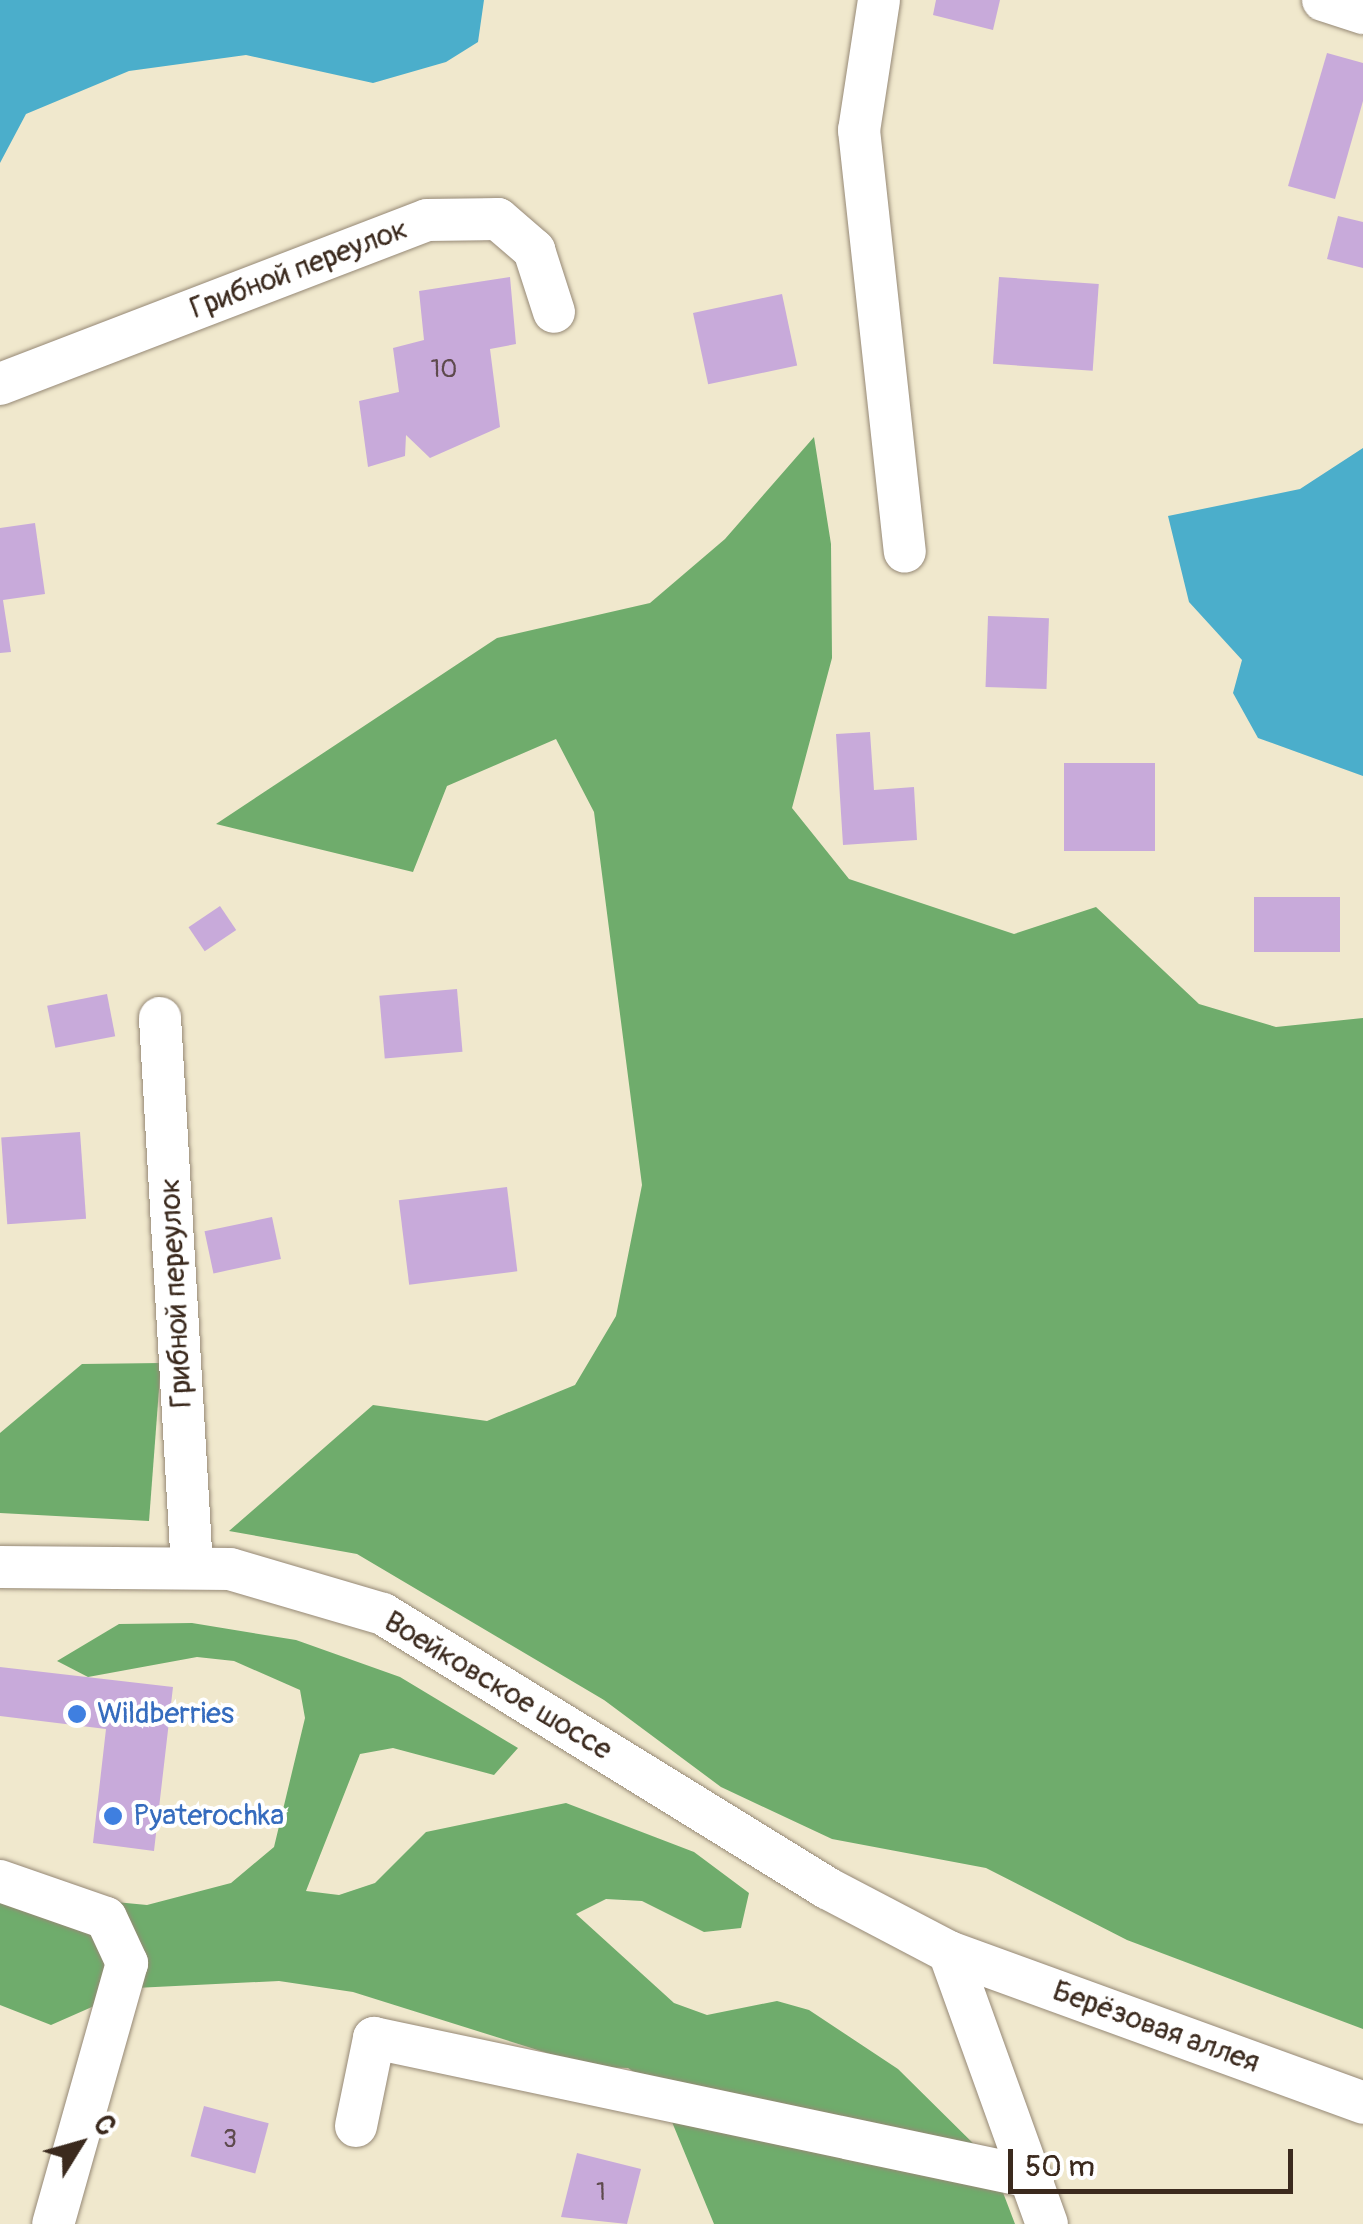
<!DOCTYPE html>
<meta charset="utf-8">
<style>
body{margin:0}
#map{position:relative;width:1363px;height:2224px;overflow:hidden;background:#f0e8cd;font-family:Pangolin,sans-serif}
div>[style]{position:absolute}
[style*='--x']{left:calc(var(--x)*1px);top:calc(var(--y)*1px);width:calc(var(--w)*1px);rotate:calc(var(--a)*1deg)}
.forest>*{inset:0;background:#6fac6c}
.water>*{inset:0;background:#4baecb}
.building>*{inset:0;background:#c8aada;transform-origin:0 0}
.roads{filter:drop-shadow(0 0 2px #968976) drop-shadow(0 0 2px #968976)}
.minor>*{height:42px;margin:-21px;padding:0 21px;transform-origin:21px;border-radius:21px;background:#fff}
.dots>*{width:28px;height:28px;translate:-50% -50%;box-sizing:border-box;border:5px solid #fff;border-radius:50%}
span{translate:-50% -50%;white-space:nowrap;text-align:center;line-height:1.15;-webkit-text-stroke:8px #fff;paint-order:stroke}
.number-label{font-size:25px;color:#5e4a4d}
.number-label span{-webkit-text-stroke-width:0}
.street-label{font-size:30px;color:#3b2a1e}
.shop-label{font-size:30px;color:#366cbe}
.left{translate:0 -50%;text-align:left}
.north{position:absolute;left:30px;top:2094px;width:100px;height:100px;-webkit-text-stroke:8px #fff;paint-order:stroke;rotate:53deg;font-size:28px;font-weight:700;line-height:40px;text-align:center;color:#3b2a1e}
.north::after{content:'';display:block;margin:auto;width:35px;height:45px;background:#3b2a1e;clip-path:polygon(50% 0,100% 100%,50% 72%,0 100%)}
.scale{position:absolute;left:1008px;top:2149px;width:285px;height:45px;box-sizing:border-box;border:5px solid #3b2a1e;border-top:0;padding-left:12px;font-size:30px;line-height:35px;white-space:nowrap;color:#3b2a1e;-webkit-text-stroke:8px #fff;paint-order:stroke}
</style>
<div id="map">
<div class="forest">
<div style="clip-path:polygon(814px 437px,831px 544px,832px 658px,792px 808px,849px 879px,1014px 934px,1096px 907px,1199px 1004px,1276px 1027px,1363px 1018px,1363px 2029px,1127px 1940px,986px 1868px,832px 1839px,721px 1787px,604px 1700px,357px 1554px,229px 1531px,373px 1405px,487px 1421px,575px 1385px,616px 1316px,642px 1185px,594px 812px,556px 739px,447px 786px,413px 872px,216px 824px,497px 638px,650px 603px,725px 539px)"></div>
<div style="clip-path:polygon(161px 1363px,149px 1521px,0 1513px,0 1433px,82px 1364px)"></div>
<div style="clip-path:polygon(192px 1623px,296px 1640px,400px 1677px,518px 1748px,494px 1775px,393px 1748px,360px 1754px,306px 1891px,339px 1895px,375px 1883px,426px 1832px,566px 1803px,694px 1852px,749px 1893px,741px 1928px,704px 1932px,642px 1901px,606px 1899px,576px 1914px,674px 2003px,707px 2015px,777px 2001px,809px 2010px,898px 2069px,991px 2161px,1015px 2224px,714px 2224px,658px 2088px,628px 2068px,592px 2067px,353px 1992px,279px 1981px,135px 1988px,51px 2025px,0 2005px,0 1891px,147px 1905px,231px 1883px,274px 1847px,305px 1718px,300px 1690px,234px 1661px,197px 1657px,88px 1677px,57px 1661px,119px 1624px)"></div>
</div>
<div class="water">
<div style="clip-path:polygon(0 0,484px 0,478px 42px,446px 62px,373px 83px,246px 55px,129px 71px,26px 114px,0 163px)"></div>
<div style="clip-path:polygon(1363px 448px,1363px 776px,1258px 738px,1233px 693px,1242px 660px,1189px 602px,1168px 516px,1300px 489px)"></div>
</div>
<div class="building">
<div style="clip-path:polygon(936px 0,1000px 0,993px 30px,933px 15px)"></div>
<div style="clip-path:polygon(1327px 53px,1363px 63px,1363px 101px,1335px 199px,1288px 186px)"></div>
<div style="clip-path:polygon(1338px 216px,1363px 222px,1363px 268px,1327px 259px)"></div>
<div style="clip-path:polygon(510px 277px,516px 344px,490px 349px,500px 427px,430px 458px,406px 435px,405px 456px,368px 467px,359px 401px,399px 392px,393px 348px,424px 340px,419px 291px)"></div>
<div style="left:999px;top:277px;width:100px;height:87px;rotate:4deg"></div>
<div style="left:782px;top:294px;width:73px;height:91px;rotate:78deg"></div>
<div style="clip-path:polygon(35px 523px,45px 594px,3px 600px,11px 652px,0 653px,0 528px)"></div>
<div style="left:988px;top:616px;width:61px;height:71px;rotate:2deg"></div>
<div style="clip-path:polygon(870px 732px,874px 790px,914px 787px,917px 840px,843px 845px,836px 734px)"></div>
<div style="left:1064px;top:763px;width:91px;height:88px"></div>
<div style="left:1254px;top:897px;width:86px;height:55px"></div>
<div style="left:220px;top:906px;width:29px;height:38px;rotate:56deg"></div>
<div style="left:457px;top:989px;width:63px;height:78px;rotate:85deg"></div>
<div style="left:107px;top:994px;width:43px;height:61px;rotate:79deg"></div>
<div style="left:80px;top:1132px;width:87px;height:79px;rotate:86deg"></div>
<div style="left:507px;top:1187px;width:85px;height:109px;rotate:83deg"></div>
<div style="left:272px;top:1217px;width:43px;height:69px;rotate:78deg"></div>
<div style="clip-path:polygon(0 1667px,173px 1687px,154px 1851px,93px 1843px,106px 1729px,0 1716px)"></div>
<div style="left:204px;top:2106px;width:67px;height:52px;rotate:15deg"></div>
<div style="clip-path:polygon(577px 2153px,641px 2169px,627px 2224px,561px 2217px)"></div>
</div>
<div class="roads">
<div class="minor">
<div style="--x:879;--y:0;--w:132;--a:98.7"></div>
<div style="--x:859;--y:130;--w:424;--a:83.8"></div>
<div style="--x:1323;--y:0;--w:42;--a:18"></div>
<div style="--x:0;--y:384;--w:457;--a:-21"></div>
<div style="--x:427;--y:220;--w:71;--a:-0.8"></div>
<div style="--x:498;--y:219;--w:48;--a:40.7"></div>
<div style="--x:534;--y:250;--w:65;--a:72.1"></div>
<div style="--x:160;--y:1018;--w:551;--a:86.67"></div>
<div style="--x:0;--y:1567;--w:230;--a:0.5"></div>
<div style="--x:230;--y:1569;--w:159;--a:16.4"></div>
<div style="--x:383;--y:1614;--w:522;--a:31.68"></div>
<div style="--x:827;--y:1888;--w:138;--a:27.7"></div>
<div style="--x:949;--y:1952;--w:441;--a:20"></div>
<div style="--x:0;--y:1881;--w:112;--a:19.2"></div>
<div style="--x:106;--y:1918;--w:50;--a:65"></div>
<div style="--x:127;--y:1963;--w:271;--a:105.8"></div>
<div style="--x:949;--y:1952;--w:289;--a:70.2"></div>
<div style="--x:356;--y:2126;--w:90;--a:-78.4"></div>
<div style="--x:374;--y:2038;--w:671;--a:11.96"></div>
</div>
</div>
<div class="dots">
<div style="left:77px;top:1714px;background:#3f7fe0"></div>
<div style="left:113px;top:1816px;background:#3f7fe0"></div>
</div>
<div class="number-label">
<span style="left:444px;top:370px">10</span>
<span style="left:230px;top:2140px">3</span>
<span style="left:601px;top:2193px">1</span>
</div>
<div class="street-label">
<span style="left:299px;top:269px;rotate:-21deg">Грибной переулок</span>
<span style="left:176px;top:1293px;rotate:-93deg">Грибной переулок</span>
<span style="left:498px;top:1686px;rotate:31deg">Воейковское шоссе</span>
<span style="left:1156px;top:2027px;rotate:20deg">Берёзовая аллея</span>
</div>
<div class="shop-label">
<span class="left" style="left:97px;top:1714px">Wildberries</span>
<span class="left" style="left:133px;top:1816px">Pyaterochka</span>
</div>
<div class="north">С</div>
<div class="scale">50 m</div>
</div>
